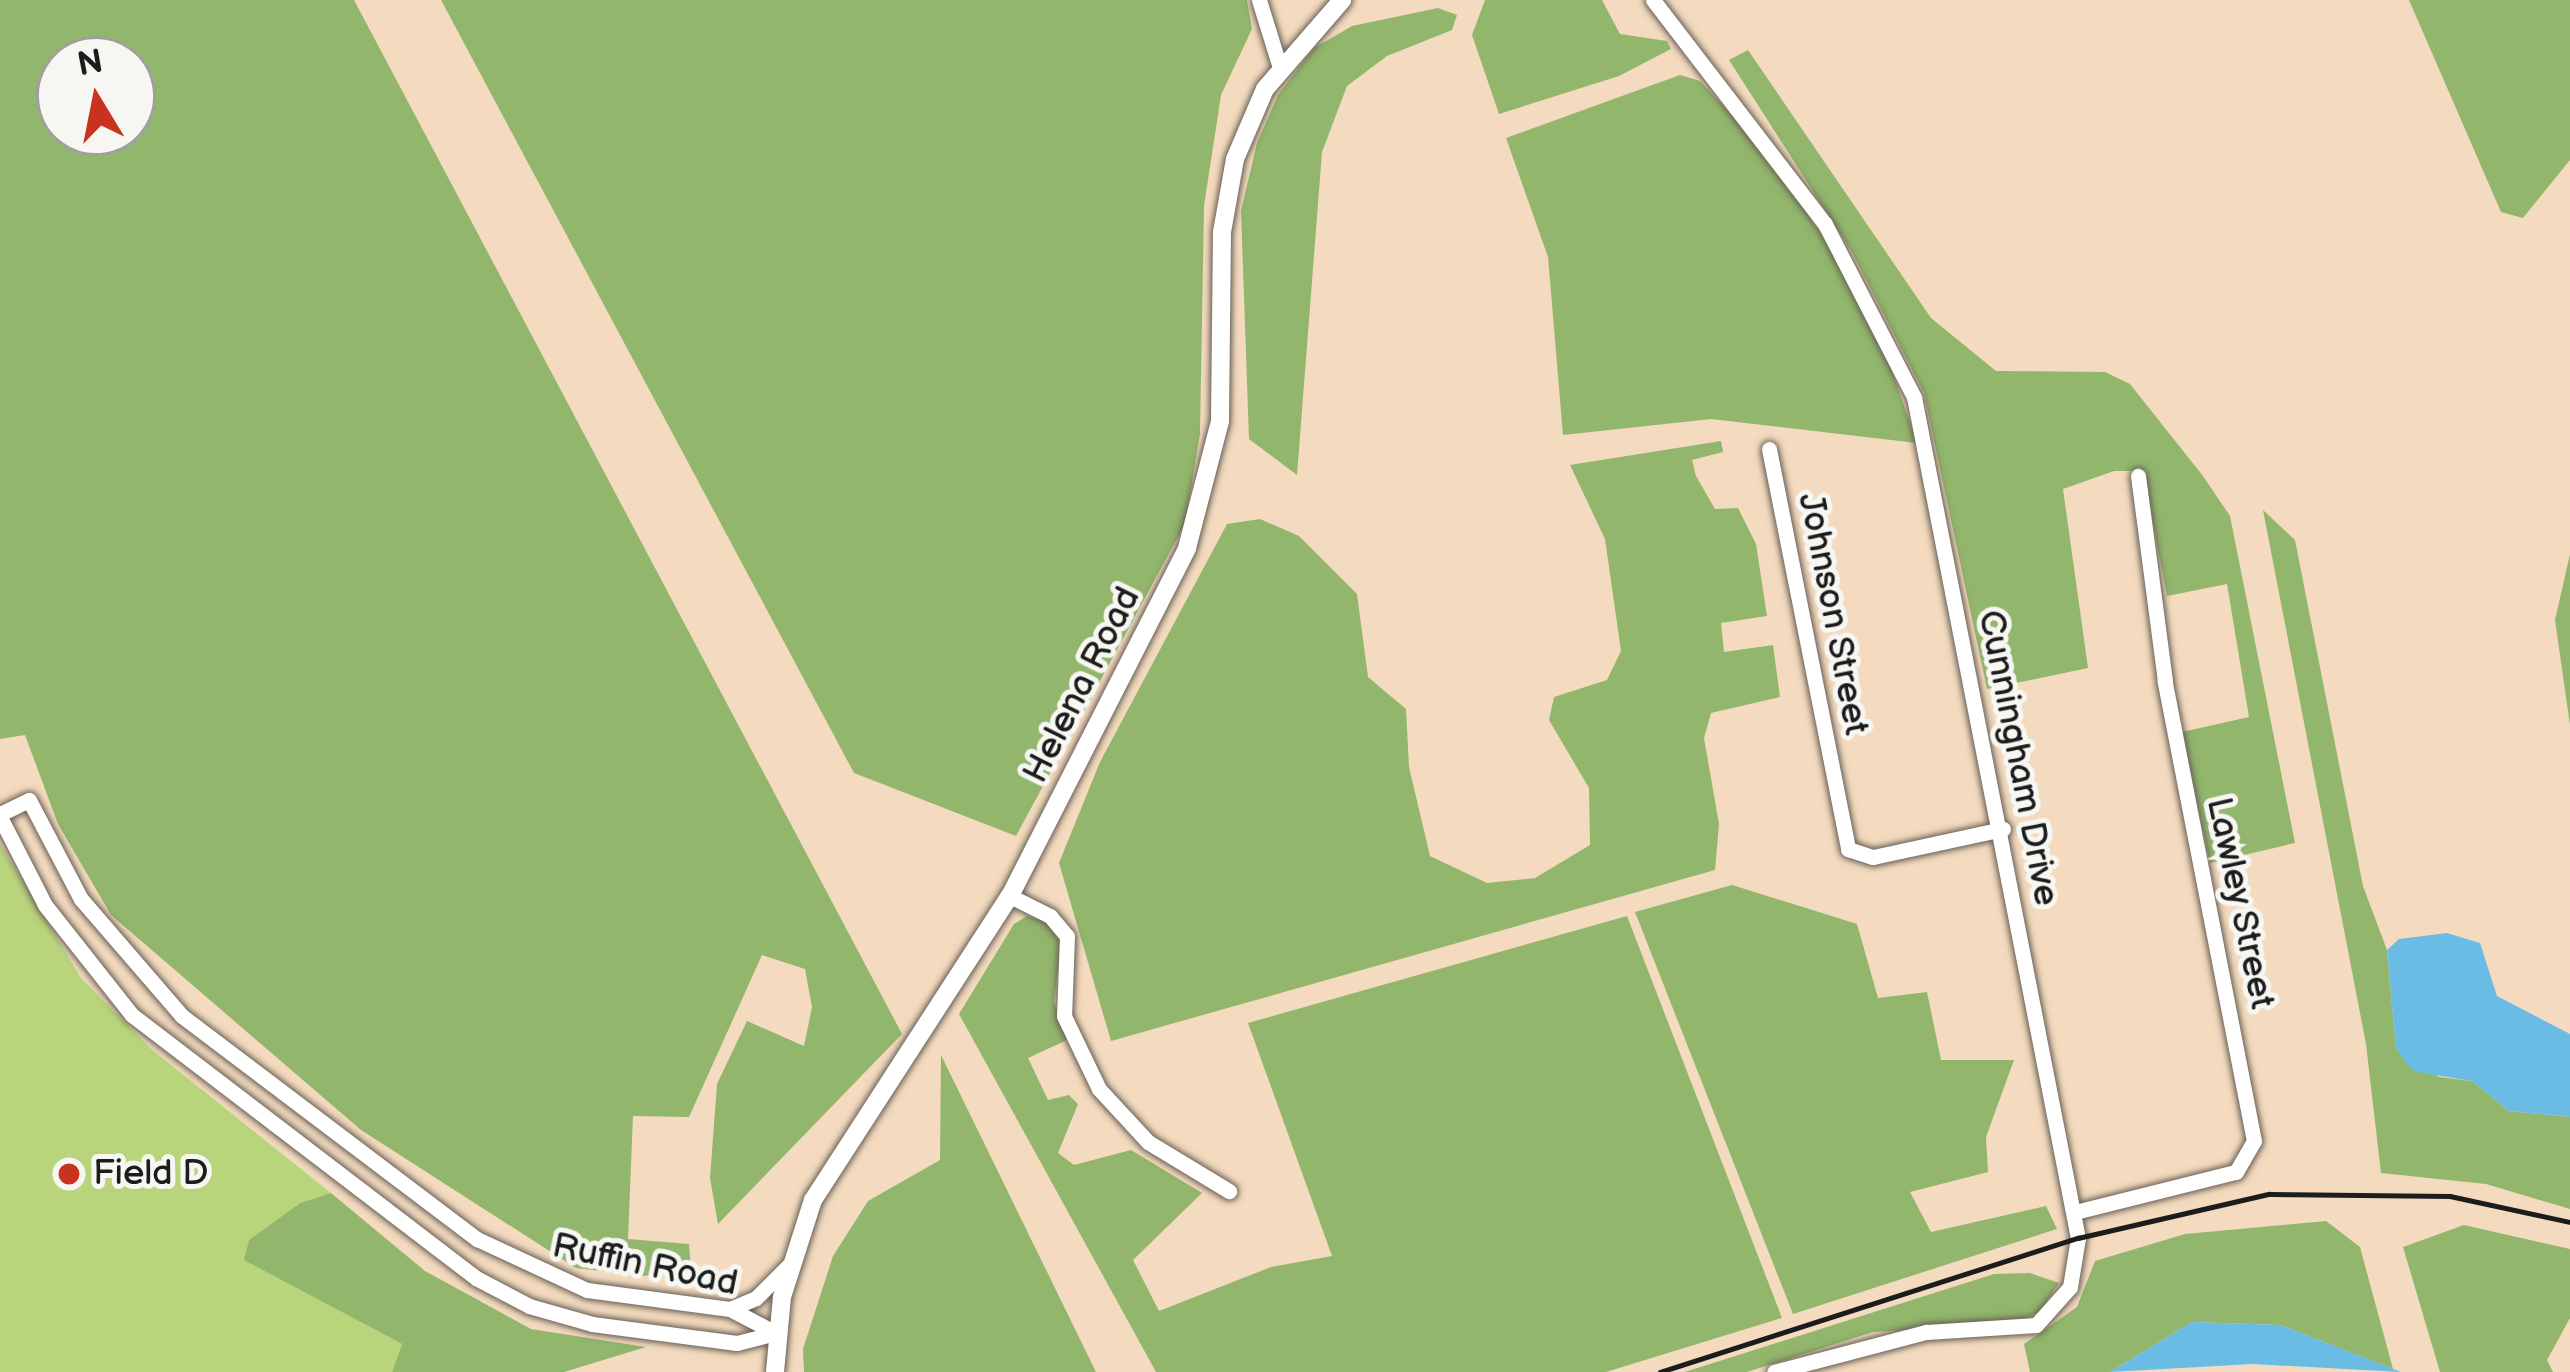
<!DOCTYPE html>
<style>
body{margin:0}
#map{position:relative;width:2570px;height:1372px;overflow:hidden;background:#f4dbbf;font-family:"Balsamiq Sans",sans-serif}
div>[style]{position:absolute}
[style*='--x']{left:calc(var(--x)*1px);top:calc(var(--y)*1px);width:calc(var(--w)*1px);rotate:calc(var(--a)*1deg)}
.green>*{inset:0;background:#b9d57c}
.forest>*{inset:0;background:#92b66c}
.water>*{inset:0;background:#6abce5}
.roads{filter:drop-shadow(0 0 3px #685f55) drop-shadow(0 0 3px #685f55)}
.minor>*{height:15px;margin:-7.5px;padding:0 7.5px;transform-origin:7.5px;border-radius:7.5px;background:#fff}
.major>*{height:18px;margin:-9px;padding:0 9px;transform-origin:9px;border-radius:9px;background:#fff}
.rail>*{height:4.5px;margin:-2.25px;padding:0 2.25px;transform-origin:2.25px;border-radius:2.25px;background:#1c1c1c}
.dots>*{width:33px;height:33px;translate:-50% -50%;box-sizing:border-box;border:6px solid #f6f6f2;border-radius:50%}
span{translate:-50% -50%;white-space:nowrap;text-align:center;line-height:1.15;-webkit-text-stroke:10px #f6f6f2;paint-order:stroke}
.street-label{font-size:36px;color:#1c1c1c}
.poi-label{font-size:36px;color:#1c1c1c}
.left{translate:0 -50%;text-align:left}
.north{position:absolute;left:36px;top:36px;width:120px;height:120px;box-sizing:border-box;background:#f6f6f2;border:3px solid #9f9f9c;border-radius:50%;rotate:350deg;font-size:33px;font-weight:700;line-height:48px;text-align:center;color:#1c1c1c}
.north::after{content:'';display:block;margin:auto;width:42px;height:54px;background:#c8321e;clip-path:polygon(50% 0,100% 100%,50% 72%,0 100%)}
</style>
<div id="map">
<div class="green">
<div style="clip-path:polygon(0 844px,81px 978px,151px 1049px,331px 1193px,300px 1203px,249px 1240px,245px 1260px,402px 1344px,392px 1372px,0 1372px)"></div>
</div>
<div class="forest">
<div style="clip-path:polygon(evenodd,0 0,354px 0,902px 1034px,718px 1224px,710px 1178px,717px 1084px,747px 1021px,804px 1046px,812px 1007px,805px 969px,762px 955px,689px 1117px,633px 1116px,628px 1239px,689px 1244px,691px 1269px,643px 1276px,576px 1268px,361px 1130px,111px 915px,58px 824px,25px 735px,0 739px,0 0,60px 60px,132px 60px,132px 132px,60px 132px,60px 60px)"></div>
<div style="clip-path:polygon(441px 0,1247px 0,1252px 29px,1221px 95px,1204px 206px,1200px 434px,1185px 524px,1016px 836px,854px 773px)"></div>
<div style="clip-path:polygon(1485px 0,1602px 0,1620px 34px,1667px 41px,1671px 49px,1619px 76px,1499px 114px,1472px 35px)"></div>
<div style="clip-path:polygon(2409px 0,2570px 0,2570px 160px,2523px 218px,2501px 212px)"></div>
<div style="clip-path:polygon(1438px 8px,1457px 15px,1452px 30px,1387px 56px,1347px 86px,1322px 152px,1297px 475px,1249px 439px,1241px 211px,1257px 143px,1278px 95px,1314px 48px,1352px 26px)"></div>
<div style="clip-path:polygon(1748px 50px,1931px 318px,1996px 371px,2105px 372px,2130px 384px,2203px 476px,2230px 516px,2295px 843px,2210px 863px,2182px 732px,2249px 717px,2227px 584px,2167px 596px,2143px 471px,2114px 471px,2063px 489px,2088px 668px,1987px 689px,1924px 393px,1852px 252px,1729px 60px)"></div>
<div style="clip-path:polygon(1680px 75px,1700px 81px,1763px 149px,1840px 262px,1884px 348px,1917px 443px,1711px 419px,1563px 435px,1548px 257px,1506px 138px)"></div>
<div style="clip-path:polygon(1721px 441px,1723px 452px,1692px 460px,1696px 476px,1715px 509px,1738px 508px,1756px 544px,1767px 616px,1721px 623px,1724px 652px,1773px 645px,1780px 697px,1711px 713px,1704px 738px,1719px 824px,1715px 870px,1111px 1041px,1059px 863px,1100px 762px,1227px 524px,1260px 519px,1299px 536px,1357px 594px,1368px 677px,1406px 709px,1409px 767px,1430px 856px,1487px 883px,1535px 878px,1590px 845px,1589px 788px,1549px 720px,1554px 697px,1607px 680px,1621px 651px,1605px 539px,1570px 465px)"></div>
<div style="clip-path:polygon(2263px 510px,2295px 540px,2363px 886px,2387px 950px,2396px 1048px,2439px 1077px,2472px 1081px,2509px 1111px,2570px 1117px,2570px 1209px,2486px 1184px,2381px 1173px,2366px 1044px)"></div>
<div style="clip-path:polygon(2570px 554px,2570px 725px,2555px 620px)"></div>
<div style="clip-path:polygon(1732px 885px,1857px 924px,1878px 998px,1927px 992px,1941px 1060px,2014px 1060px,1986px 1137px,1988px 1172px,1910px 1192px,1931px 1232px,2046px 1206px,2057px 1229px,1793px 1314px,1635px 912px)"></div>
<div style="clip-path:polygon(1027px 916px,1055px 925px,1061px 941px,1054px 1002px,1067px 1040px,1028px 1058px,1048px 1100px,1069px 1095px,1078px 1104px,1058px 1153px,1074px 1165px,1131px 1150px,1202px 1193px,1133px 1260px,1159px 1311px,1271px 1267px,1332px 1256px,1248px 1023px,1627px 916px,1782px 1318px,1606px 1372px,1156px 1372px,959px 1014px,1014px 924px)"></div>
<div style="clip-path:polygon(941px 1055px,1096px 1372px,804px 1372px,803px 1349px,833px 1256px,868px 1201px,940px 1160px)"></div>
<div style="clip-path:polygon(331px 1193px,425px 1271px,531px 1329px,646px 1347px,564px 1372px,392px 1372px,402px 1344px,244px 1260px,249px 1240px,300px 1203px)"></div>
<div style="clip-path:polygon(2326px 1221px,2360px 1247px,2393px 1369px,2280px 1325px,2192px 1322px,2110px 1372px,2030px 1372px,2024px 1344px,2077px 1307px,2095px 1261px,2185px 1234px)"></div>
<div style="clip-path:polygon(2464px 1225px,2570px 1249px,2570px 1318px,2547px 1360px,2553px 1372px,2440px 1372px,2403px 1247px)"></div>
<div style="clip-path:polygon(2030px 1273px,2059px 1283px,2040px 1311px,2015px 1324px,1873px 1332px,1747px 1372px,1685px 1372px,1994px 1274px)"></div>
</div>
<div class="water">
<div style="clip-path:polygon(2447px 933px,2480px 943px,2497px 996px,2570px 1034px,2570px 1117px,2509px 1111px,2472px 1081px,2416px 1072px,2405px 1062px,2396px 1048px,2387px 950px,2399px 939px)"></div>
<div style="clip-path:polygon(2192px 1322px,2280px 1325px,2401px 1372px,2253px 1364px,2110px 1372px)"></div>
</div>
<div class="roads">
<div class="minor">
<div style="--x:1259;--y:0;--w:71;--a:72.8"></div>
<div style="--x:1653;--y:0;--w:282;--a:52.5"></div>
<div style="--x:1825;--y:224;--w:195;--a:62.8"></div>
<div style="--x:1914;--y:397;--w:857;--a:78.97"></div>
<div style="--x:2078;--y:1238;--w:50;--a:99.3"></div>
<div style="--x:2070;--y:1287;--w:51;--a:131.8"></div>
<div style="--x:2036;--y:1325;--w:110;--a:176.4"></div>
<div style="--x:1926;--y:1332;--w:157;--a:165.3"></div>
<div style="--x:1769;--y:449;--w:408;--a:78.8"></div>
<div style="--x:1848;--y:849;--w:26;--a:18"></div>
<div style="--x:1873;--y:857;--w:133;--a:-12.2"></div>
<div style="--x:0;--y:814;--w:32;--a:-26"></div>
<div style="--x:29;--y:800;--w:112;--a:62.3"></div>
<div style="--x:81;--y:899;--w:155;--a:49.2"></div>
<div style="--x:182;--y:1016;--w:370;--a:37.1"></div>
<div style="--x:477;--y:1239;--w:121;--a:24.9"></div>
<div style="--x:587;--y:1290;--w:144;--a:7.6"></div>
<div style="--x:730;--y:1309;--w:52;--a:27.6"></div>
<div style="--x:0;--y:817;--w:99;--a:62.9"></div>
<div style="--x:45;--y:905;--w:140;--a:51.7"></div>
<div style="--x:132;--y:1015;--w:433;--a:37.4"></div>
<div style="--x:476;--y:1278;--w:60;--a:27.8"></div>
<div style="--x:529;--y:1306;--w:66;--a:15.9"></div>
<div style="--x:592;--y:1324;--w:146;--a:7.5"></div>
<div style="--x:737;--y:1343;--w:40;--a:-14.4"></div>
<div style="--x:1010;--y:896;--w:45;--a:26.6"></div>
<div style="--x:1050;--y:916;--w:26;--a:50"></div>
<div style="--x:1067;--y:936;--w:80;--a:92.1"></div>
<div style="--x:1064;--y:1016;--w:81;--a:64.4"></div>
<div style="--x:1099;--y:1089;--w:72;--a:47.2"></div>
<div style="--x:1148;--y:1142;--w:95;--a:31.2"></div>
<div style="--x:2075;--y:1212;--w:166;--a:-14"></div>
<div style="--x:2236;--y:1172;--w:36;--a:-60"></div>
<div style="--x:2254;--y:1141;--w:469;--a:-101"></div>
<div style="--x:2165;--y:681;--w:207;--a:-97.5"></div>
<div style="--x:730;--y:1309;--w:28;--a:-23"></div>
<div style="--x:756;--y:1298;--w:48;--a:-45"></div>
</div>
<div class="major">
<div style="--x:775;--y:1372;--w:75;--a:-84.7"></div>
<div style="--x:782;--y:1297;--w:102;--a:-72.3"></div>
<div style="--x:813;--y:1200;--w:362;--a:-57.1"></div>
<div style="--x:1010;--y:896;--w:390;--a:-63"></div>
<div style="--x:1187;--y:548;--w:131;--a:-75.4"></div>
<div style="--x:1220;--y:421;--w:189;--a:-89.4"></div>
<div style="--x:1222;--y:232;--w:74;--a:-79.9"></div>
<div style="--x:1235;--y:159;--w:76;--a:-66.8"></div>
<div style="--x:1265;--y:89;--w:118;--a:-49.1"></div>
</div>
</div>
<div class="rail">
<div style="--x:1660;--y:1372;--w:439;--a:-17.8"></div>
<div style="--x:2078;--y:1238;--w:196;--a:-13"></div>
<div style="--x:2269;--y:1194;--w:181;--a:0.6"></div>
<div style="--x:2450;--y:1196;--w:123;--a:12.2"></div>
</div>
<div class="dots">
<div style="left:69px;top:1174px;background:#c8321e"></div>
</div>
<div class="street-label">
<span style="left:1833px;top:614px;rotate:79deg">Johnson Street</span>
<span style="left:1082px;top:685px;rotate:-63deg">Helena Road</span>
<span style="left:2018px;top:758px;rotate:79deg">Cunningham Drive</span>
<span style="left:2240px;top:903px;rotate:78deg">Lawley Street</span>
<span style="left:645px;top:1265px;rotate:12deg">Ruffin Road</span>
</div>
<div class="poi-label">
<span class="left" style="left:93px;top:1174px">Field D</span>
</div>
<div class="north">N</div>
</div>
